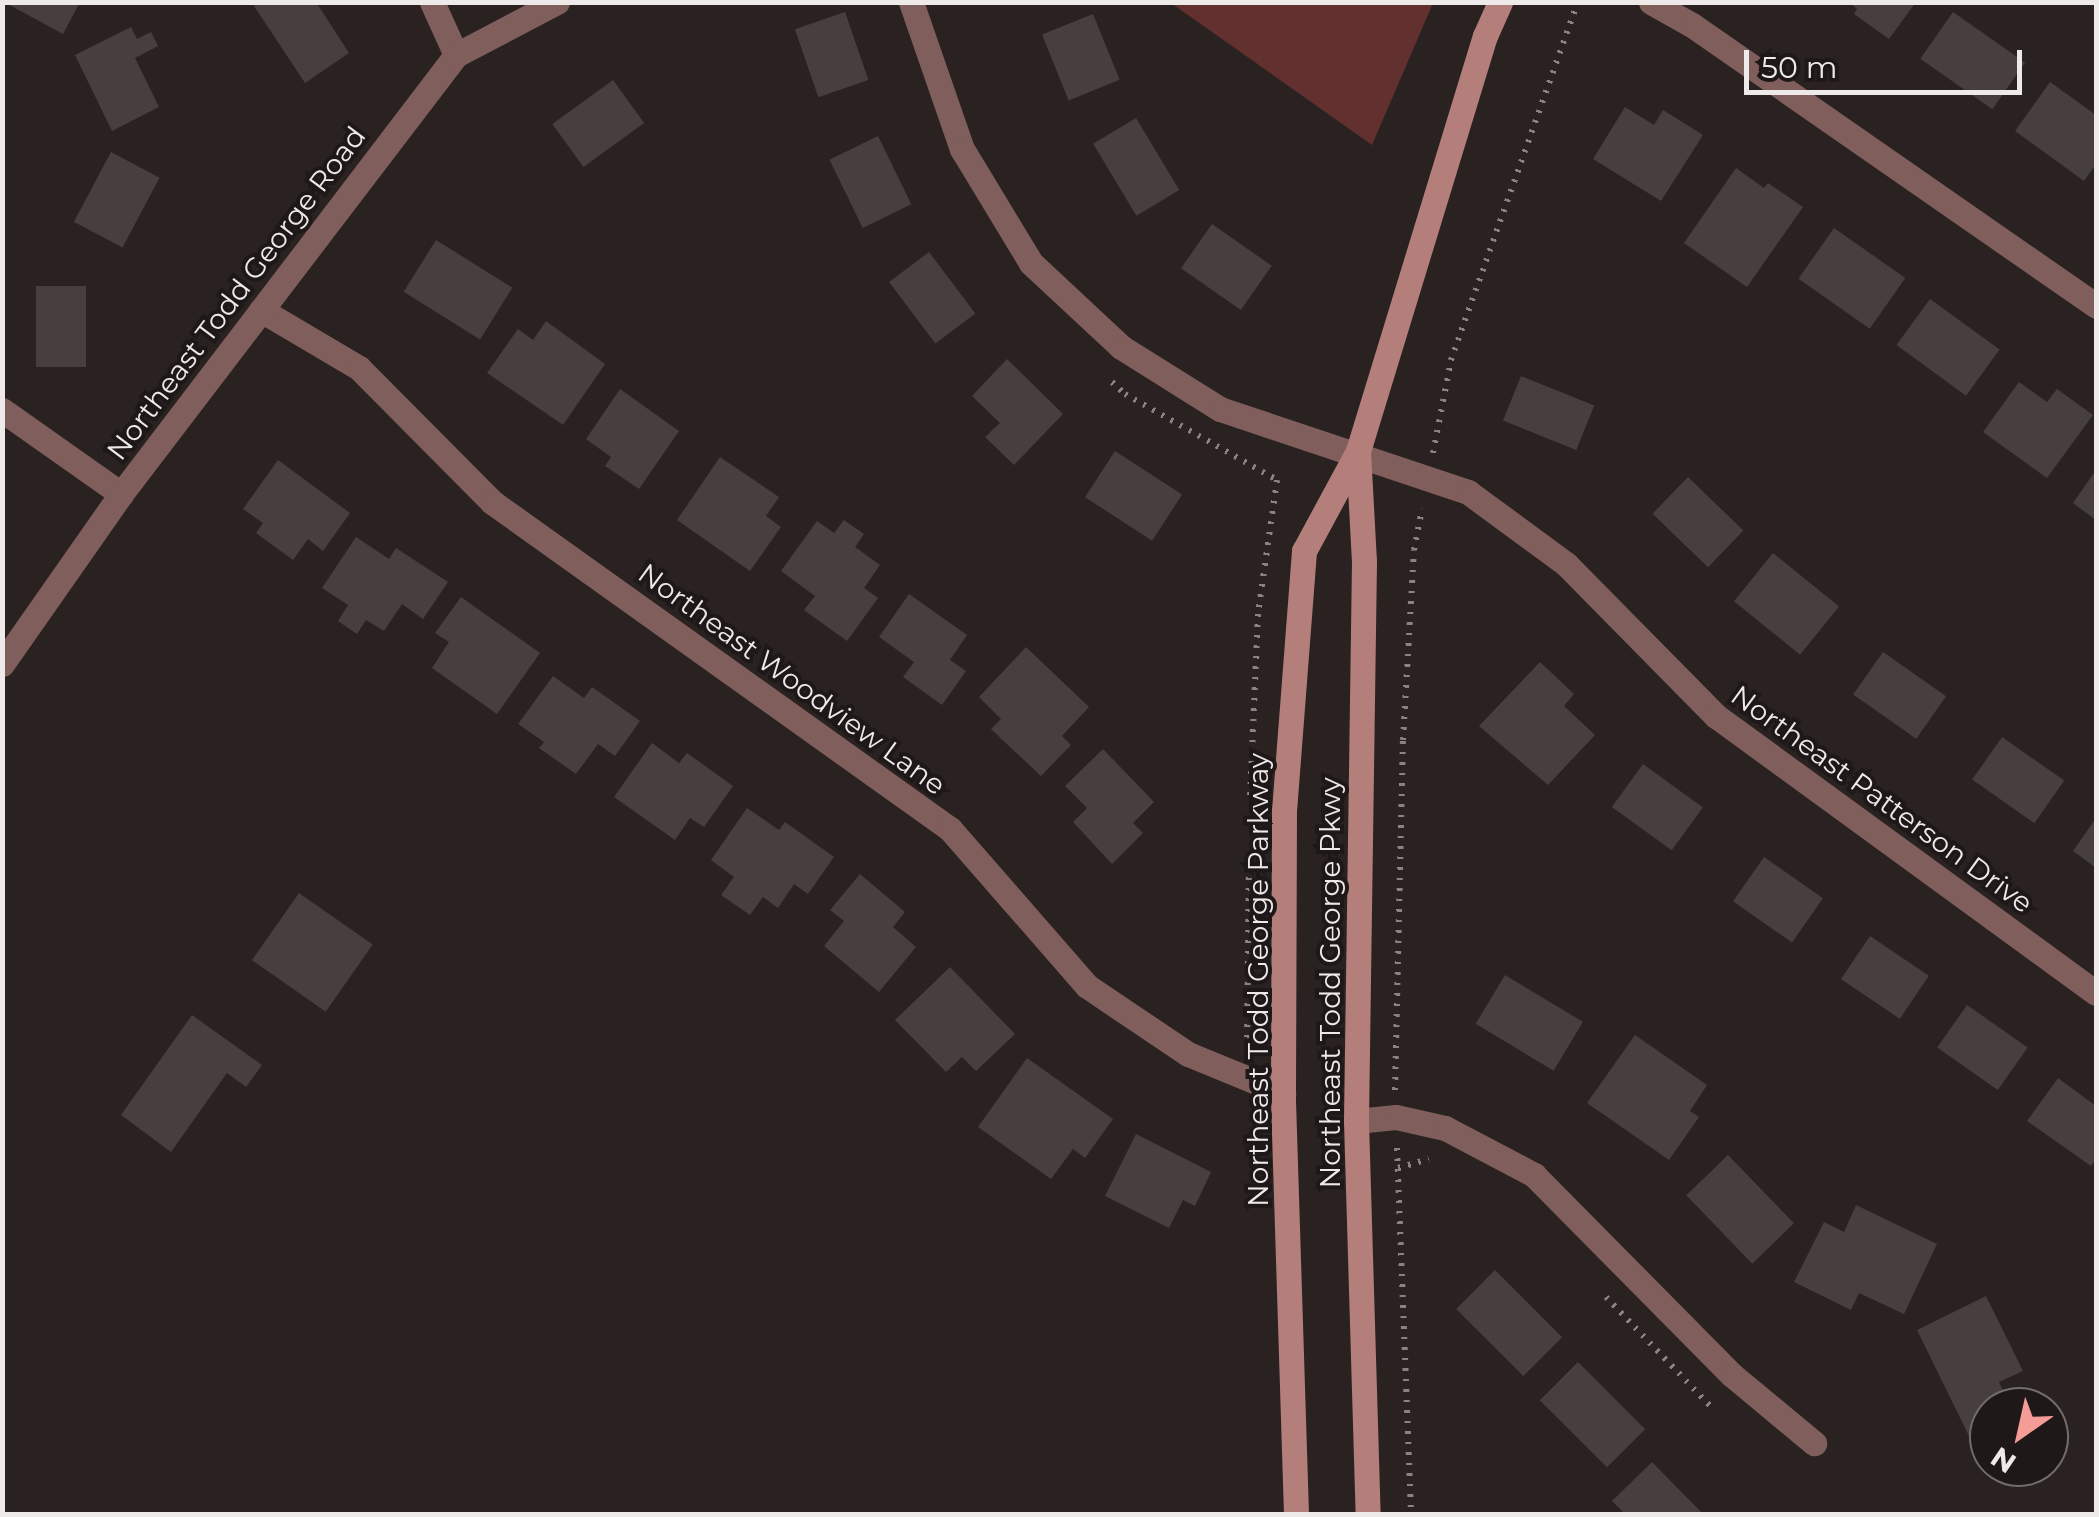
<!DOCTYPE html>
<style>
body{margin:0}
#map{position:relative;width:2099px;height:1517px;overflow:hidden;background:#292221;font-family:Montserrat,sans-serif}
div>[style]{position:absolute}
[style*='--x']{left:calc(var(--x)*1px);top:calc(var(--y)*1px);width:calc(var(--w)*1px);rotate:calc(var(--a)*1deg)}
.green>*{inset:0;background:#62312f}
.building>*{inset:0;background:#473f3e;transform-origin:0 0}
.path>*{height:6px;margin-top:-3px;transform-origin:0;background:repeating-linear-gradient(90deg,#898382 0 2.5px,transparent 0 10.5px)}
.street>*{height:25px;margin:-12.5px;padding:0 12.5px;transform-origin:12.5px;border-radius:12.5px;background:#805e5c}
.secondary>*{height:25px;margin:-12.5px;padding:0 12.5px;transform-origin:12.5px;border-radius:12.5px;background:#b47f7b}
span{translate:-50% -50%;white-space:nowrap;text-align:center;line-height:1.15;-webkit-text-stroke:8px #1f1818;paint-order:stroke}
.street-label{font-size:28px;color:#efeaea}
.frame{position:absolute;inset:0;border:5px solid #efeaea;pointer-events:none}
.north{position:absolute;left:1969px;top:1387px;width:100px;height:100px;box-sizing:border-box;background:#1f1818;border:2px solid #726c6c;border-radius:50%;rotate:214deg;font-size:28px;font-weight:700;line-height:40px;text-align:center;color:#efeaea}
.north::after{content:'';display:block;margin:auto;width:35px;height:45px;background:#f59c96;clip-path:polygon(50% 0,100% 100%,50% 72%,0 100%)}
.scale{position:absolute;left:1744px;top:50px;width:278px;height:45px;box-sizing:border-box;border:5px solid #efeaea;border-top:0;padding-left:12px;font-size:30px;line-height:35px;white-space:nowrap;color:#efeaea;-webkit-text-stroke:8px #1f1818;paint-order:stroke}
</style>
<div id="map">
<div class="green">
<div style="clip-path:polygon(1171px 3px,1433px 3px,1372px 145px)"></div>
</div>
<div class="building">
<div style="clip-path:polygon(4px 2px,80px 2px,63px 34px)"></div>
<div style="clip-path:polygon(259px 2px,316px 2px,349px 53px,305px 83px,254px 6px)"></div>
<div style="clip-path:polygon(1849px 2px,1916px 2px,1889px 39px,1854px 14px,1857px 9px)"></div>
<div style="left:845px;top:12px;width:72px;height:53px;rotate:71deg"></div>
<div style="left:1953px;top:12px;width:88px;height:57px;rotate:35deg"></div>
<div style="left:1093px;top:14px;width:71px;height:55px;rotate:68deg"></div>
<div style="clip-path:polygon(131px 27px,137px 39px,151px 32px,158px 46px,135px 58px,159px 107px,112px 131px,75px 55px)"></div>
<div style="left:613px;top:80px;width:53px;height:75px;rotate:54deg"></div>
<div style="clip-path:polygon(2050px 82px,2096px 115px,2096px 164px,2084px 181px,2015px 131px)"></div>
<div style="clip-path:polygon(1625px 107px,1654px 125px,1663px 110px,1703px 135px,1661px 201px,1593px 159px)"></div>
<div style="left:1136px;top:118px;width:84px;height:50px;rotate:59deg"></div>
<div style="left:878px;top:136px;width:76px;height:54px;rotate:64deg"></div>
<div style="left:111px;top:152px;width:55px;height:79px;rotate:28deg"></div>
<div style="clip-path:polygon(1736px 168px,1764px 188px,1768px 183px,1803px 207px,1747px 287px,1684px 243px)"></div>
<div style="left:1212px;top:224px;width:73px;height:54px;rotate:35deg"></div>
<div style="left:1834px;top:228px;width:87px;height:62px;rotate:35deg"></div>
<div style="left:436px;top:240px;width:90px;height:61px;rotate:32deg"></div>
<div style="left:929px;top:252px;width:77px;height:50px;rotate:53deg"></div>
<div style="left:36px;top:286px;width:50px;height:81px"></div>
<div style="left:1930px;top:299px;width:86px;height:57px;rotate:36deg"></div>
<div style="clip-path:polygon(546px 321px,605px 364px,563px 425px,487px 373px,518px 329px,533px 340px)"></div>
<div style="clip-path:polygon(1007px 359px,1063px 414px,1014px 465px,985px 437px,1000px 423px,972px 396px)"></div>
<div style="left:1521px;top:376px;width:79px;height:48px;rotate:22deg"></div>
<div style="clip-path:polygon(2019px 382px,2047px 402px,2057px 389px,2093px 415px,2047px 478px,1983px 432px)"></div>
<div style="clip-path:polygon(620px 389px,679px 431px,639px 489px,605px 466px,611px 457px,586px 439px)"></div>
<div style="left:1115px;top:451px;width:80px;height:55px;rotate:33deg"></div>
<div style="clip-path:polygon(720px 457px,779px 497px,766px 516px,781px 527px,750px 571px,677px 520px)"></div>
<div style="clip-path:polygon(278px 460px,350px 513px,323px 551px,308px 539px,293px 560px,256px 533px,263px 523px,243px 509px)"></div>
<div style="clip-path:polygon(2096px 470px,2096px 520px,2073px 503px)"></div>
<div style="left:1688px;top:477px;width:77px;height:51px;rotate:44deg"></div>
<div style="clip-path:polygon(844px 520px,864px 534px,855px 547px,880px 565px,864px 588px,878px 598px,847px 641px,804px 610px,815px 596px,781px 571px,817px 521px,834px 533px)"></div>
<div style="clip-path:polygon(356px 537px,389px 559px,396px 548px,448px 582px,423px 619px,402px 604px,384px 631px,366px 620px,357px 634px,338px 621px,348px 605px,322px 588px)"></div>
<div style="left:1773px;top:553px;width:85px;height:62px;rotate:39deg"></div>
<div style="clip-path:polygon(909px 594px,967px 635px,950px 660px,966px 671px,942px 705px,903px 677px,914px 662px,879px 637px)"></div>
<div style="clip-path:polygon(461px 597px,540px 653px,497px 714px,432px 668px,449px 642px,435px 633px)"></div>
<div style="clip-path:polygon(1026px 647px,1089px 707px,1062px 736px,1071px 745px,1041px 776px,991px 729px,1001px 719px,979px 697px)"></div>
<div style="left:1883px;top:652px;width:77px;height:52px;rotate:35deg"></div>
<div style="clip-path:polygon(1540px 662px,1574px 694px,1564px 706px,1595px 735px,1548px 785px,1479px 726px)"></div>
<div style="clip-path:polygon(553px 676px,584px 698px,592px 687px,640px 721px,615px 756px,598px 744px,576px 774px,539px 748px,544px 742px,518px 724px)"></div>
<div style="left:2002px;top:737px;width:76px;height:52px;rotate:35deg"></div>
<div style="clip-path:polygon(652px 743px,679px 763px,687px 753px,733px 786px,704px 827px,690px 818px,675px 840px,614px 797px)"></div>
<div style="clip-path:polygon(1103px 749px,1154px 802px,1133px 823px,1143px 833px,1112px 864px,1073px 822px,1087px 808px,1065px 786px)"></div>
<div style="left:1643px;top:764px;width:74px;height:53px;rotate:36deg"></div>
<div style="clip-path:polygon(747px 808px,779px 830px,785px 822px,834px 857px,808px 894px,794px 884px,778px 908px,763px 897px,750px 915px,721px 895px,734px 877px,711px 860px)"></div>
<div style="clip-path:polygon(2096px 818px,2096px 868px,2073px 851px)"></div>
<div style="left:1764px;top:857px;width:72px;height:54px;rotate:35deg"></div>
<div style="clip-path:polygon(860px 874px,905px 912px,893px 927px,916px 947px,879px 992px,824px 946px,844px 921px,830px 910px)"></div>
<div style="left:299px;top:893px;width:90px;height:82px;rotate:35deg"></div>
<div style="left:1870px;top:936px;width:71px;height:52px;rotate:34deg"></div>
<div style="clip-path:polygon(950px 967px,1015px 1034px,976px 1071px,962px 1057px,946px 1072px,895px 1020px)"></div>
<div style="left:1505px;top:975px;width:91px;height:57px;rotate:31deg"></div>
<div style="left:1967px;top:1005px;width:74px;height:52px;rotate:35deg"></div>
<div style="clip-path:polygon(192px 1015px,262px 1065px,246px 1087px,227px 1073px,171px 1152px,121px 1115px)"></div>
<div style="clip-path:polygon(1635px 1035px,1707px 1085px,1690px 1111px,1699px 1117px,1669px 1160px,1587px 1103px)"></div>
<div style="clip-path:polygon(1027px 1058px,1113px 1119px,1085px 1158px,1073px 1149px,1051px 1179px,978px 1127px)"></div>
<div style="clip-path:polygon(2058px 1078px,2096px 1106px,2096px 1158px,2091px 1166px,2027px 1121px)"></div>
<div style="clip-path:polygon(1136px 1134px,1211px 1172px,1195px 1206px,1183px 1200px,1169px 1228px,1105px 1196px)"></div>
<div style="left:1728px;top:1155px;width:95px;height:58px;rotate:46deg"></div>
<div style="clip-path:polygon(1856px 1205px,1937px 1244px,1904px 1314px,1859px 1293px,1851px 1310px,1794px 1282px,1824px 1222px,1844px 1232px)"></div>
<div style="left:1495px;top:1270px;width:95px;height:55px;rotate:45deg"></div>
<div style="clip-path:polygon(1986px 1296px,2023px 1371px,1999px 1382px,2011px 1407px,1989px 1407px,1989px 1429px,1970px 1438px,1917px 1330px)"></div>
<div style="left:1578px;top:1362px;width:95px;height:54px;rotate:45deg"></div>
<div style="clip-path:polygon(1652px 1462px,1703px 1514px,1625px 1514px,1612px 1501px)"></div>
</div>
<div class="path">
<div style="--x:1112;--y:382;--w:18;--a:43"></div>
<div style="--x:1125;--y:394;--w:175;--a:29.5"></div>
<div style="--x:1277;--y:480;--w:135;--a:98.1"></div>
<div style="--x:1258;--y:614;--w:184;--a:92.5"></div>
<div style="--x:1433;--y:453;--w:95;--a:-79"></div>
<div style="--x:1451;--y:360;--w:380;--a:-70.5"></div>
<div style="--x:1247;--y:1048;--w:192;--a:-89.4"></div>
<div style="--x:1395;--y:1090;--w:350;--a:-88.7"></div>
<div style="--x:1403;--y:740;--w:190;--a:-86.7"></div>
<div style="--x:1414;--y:550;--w:42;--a:-79"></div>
<div style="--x:1397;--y:1148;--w:366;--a:87.8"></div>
<div style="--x:1398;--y:1168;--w:32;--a:-16"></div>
<div style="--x:1606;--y:1297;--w:156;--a:46.3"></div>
</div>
<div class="street">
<div style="--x:432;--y:2;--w:58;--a:65.6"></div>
<div style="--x:911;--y:2;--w:156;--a:70.9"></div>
<div style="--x:962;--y:149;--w:133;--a:58.8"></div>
<div style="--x:1031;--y:263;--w:123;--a:43"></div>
<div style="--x:1121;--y:347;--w:117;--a:32.1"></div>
<div style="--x:1220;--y:409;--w:262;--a:18.5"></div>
<div style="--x:1468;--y:492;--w:122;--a:36.3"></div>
<div style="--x:1566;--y:564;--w:214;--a:45.4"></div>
<div style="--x:1716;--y:716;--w:470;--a:36.1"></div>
<div style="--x:1651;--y:2;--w:47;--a:29.3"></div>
<div style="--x:1692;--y:25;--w:492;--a:34.8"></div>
<div style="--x:261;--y:310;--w:114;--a:30.6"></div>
<div style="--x:359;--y:368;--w:189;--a:45.2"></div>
<div style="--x:492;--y:502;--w:563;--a:35.53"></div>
<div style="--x:950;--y:829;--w:208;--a:48.9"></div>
<div style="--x:1087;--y:986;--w:122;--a:34"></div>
<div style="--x:1188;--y:1054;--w:103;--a:22.3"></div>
<div style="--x:2;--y:410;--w:146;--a:35.2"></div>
<div style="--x:2;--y:664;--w:208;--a:-55"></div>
<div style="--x:121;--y:494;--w:552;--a:-52.65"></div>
<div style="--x:456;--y:55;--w:114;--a:-27.7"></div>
<div style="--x:1356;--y:1121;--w:40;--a:-5.7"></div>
<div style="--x:1396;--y:1117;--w:50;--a:12.7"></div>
<div style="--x:1445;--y:1128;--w:101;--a:27.8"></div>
<div style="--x:1534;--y:1175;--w:281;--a:45.3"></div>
<div style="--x:1732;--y:1375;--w:107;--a:39.7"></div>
</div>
<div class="secondary">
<div style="--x:1358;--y:451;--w:110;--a:86.9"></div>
<div style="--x:1364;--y:561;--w:560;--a:90.82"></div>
<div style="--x:1356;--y:1121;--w:393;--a:88.3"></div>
<div style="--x:1296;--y:1514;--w:421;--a:-91.8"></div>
<div style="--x:1283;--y:1093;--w:282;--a:-89.8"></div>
<div style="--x:1284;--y:811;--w:261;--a:-85.6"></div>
<div style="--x:1304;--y:551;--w:114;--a:-61.6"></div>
<div style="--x:1358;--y:451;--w:434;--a:-73"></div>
<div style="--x:1485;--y:36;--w:37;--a:-66"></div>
</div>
<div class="street-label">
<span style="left:236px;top:293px;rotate:-53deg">Northeast Todd George Road</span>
<span style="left:792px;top:679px;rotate:36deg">Northeast Woodview Lane</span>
<span style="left:1882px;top:799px;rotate:36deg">Northeast Patterson Drive</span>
<span style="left:1258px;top:980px;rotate:-90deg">Northeast Todd George Parkway</span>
<span style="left:1330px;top:983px;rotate:-90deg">Northeast Todd George Pkwy</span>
</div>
<div class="frame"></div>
<div class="north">N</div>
<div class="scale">50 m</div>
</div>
